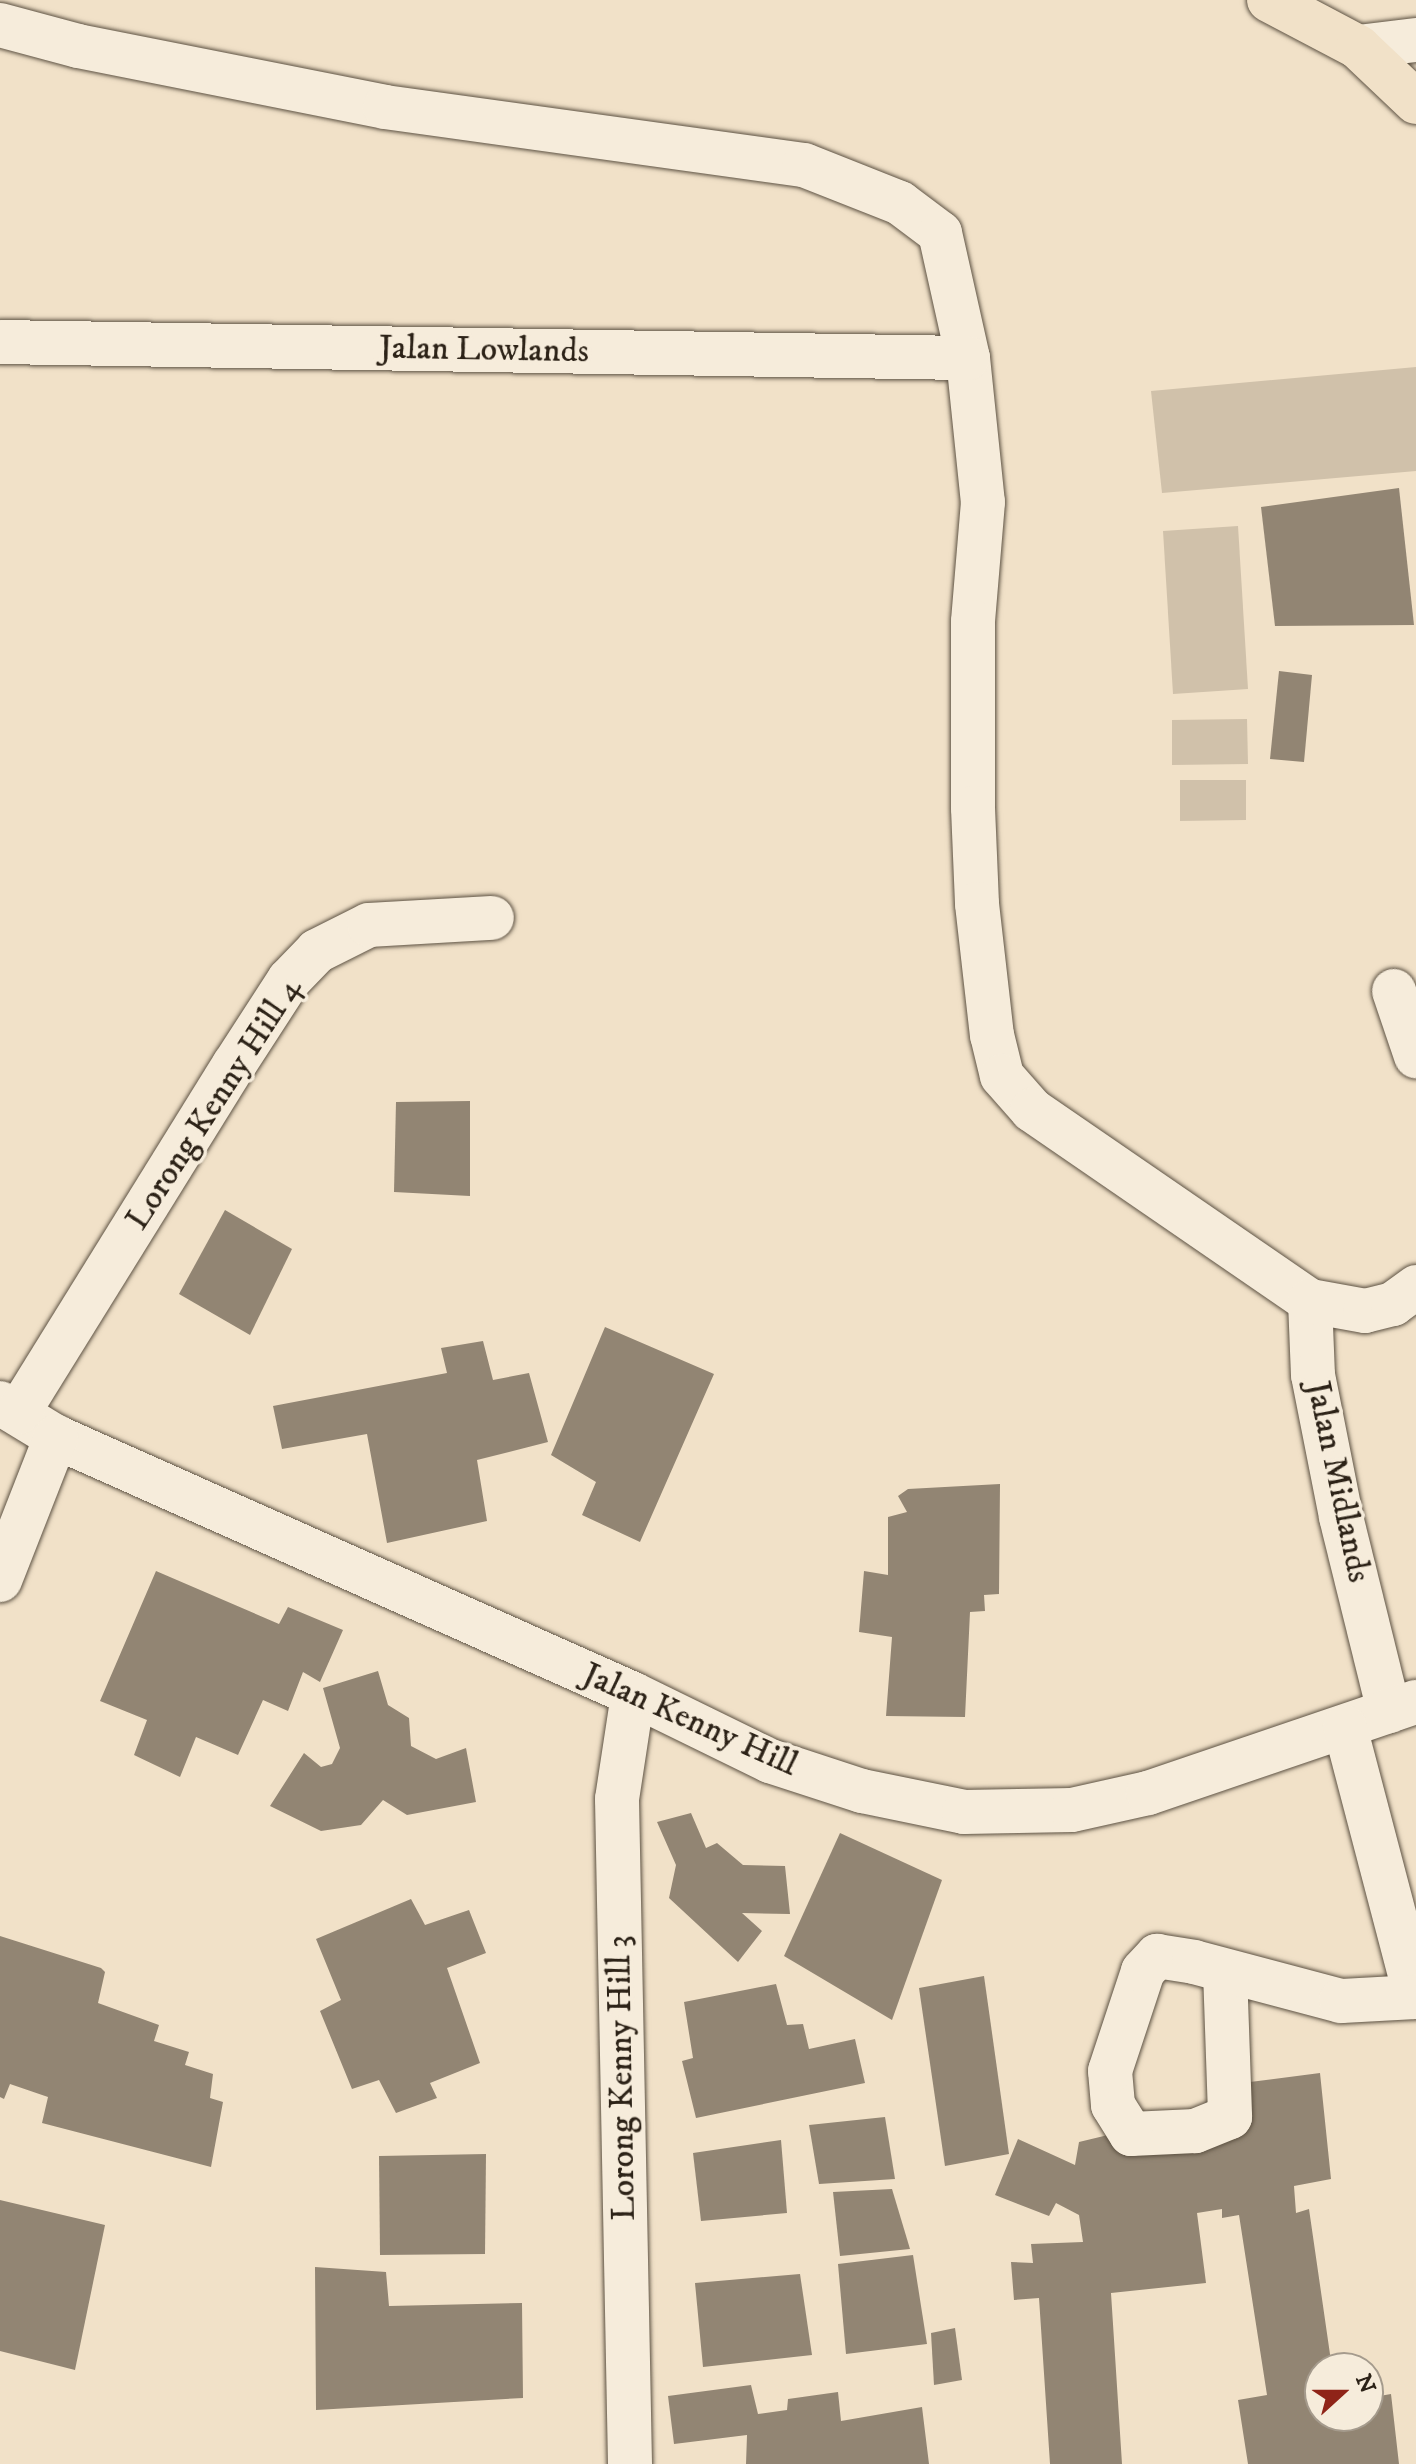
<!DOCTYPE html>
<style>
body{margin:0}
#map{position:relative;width:1416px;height:2464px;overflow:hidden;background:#f1e1c8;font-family:"IM FELL DW Pica",serif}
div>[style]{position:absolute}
.green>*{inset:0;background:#d0c1aa}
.building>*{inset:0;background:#928573}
.roads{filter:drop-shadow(0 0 2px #5d5243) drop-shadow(0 0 2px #5d5243)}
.minor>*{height:44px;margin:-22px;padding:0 22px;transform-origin:22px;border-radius:22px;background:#f6ecdb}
.major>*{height:44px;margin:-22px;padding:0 22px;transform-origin:22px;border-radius:22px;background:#f1e1c8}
span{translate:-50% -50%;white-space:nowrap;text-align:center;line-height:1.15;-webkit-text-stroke:7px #f6ecdb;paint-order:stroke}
.street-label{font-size:34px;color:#2c2217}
.north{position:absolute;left:1304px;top:2352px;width:80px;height:80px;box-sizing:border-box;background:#f6ecdb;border:2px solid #a59b8d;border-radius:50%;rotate:69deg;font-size:22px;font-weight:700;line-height:32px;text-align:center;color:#2c2217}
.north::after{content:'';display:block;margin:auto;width:28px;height:36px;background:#8f2418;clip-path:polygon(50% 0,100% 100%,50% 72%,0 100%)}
</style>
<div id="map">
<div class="green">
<i style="clip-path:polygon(1416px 367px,1416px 471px,1162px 493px,1151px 391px)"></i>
<i style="clip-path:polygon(1238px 526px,1248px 689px,1173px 694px,1163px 531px)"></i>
<i style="clip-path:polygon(1247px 719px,1248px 764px,1172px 765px,1172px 720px)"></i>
<i style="clip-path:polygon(1180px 780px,1246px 780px,1246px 820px,1180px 821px)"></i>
</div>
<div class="building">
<i style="clip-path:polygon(1399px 488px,1414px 625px,1275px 626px,1261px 507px)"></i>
<i style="clip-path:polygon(1279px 671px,1312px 675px,1304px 762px,1270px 759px)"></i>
<i style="clip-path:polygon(470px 1101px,470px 1196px,394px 1192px,396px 1102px)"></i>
<i style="clip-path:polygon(225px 1210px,292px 1249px,250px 1335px,179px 1294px)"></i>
<i style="clip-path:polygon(605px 1327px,714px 1374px,640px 1542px,582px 1515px,596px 1482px,551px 1455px)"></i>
<i style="clip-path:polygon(483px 1341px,493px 1380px,529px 1373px,548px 1442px,477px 1460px,487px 1521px,387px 1543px,367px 1434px,282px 1449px,273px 1406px,447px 1373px,441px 1348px)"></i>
<i style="clip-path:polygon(1000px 1484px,999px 1594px,984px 1595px,985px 1611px,970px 1612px,965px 1717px,886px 1716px,892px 1637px,859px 1632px,864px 1571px,888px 1575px,888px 1517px,907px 1512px,898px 1496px,908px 1489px)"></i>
<i style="clip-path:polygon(156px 1571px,279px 1624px,288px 1607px,343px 1630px,320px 1682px,303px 1672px,288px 1711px,263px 1700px,238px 1755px,196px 1737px,180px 1777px,134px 1755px,147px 1720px,100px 1701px)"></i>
<i style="clip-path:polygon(378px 1671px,388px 1705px,409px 1718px,411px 1746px,436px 1759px,466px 1748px,476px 1802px,407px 1815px,383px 1800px,361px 1825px,321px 1831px,270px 1806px,304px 1753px,321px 1767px,332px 1764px,340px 1748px,323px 1688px)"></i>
<i style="clip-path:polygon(691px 1813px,706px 1848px,717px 1843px,743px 1865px,785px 1866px,790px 1914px,742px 1913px,762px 1931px,738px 1962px,669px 1898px,676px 1865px,657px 1822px)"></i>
<i style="clip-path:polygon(840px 1833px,942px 1880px,892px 2020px,784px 1956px)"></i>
<i style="clip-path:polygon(411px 1899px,425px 1925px,469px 1910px,486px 1953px,447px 1968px,480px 2063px,430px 2083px,437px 2098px,396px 2113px,379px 2080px,352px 2089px,320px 2011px,341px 2000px,316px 1939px)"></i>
<i style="clip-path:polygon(0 1936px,101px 1968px,105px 1972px,98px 2003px,159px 2025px,154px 2041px,189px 2052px,185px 2065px,213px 2074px,210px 2098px,223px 2102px,211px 2167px,42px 2123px,48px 2097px,10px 2084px,4px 2099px,0 2097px)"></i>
<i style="clip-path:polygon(984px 1976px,1009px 2154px,945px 2166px,919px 1988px)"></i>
<i style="clip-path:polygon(776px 1984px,787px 2025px,803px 2024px,809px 2049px,855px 2039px,865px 2083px,696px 2118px,682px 2061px,693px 2058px,684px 2002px)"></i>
<i style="clip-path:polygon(1320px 2073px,1331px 2179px,1294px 2186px,1296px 2213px,1309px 2209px,1332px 2368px,1320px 2368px,1320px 2416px,1368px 2416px,1368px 2398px,1391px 2394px,1399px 2464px,1248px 2464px,1238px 2400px,1267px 2395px,1239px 2215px,1222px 2218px,1222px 2209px,1197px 2213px,1206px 2283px,1111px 2293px,1122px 2464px,1050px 2464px,1039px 2298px,1014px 2300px,1011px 2262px,1033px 2263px,1031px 2244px,1083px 2242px,1079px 2215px,1056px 2203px,1049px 2216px,995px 2195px,1018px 2139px,1075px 2165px,1079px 2142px,1108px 2135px,1112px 2145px,1189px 2132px,1242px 2083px)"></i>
<i style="clip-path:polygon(885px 2117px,895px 2179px,819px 2184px,809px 2125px)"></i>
<i style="clip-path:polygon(781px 2140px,787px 2213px,701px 2221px,693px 2153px)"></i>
<i style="clip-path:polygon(486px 2154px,485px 2254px,380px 2255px,379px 2156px)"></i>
<i style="clip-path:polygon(892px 2189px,910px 2249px,840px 2256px,833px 2192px)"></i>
<i style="clip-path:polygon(0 2200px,105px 2225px,75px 2370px,0 2351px)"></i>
<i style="clip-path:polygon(913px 2255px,927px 2344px,846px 2354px,838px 2264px)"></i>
<i style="clip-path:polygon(315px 2267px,386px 2272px,389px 2306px,522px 2303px,523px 2398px,316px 2410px)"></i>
<i style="clip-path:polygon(800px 2274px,812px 2355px,703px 2367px,695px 2283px)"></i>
<i style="clip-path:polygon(955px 2328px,962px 2380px,934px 2385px,931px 2333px)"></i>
<i style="clip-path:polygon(751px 2385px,758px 2414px,787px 2410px,788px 2399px,838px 2392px,841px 2421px,922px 2407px,929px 2464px,746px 2464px,747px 2435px,674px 2444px,668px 2396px)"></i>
</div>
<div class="roads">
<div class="minor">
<i style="left:0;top:25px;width:81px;rotate:15.1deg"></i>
<i style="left:78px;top:46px;width:313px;rotate:11.2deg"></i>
<i style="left:385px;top:107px;width:423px;rotate:7.9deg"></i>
<i style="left:804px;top:165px;width:103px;rotate:21.6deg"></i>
<i style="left:900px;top:203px;width:50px;rotate:36.9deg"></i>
<i style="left:940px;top:233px;width:128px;rotate:77.4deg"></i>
<i style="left:968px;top:358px;width:145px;rotate:84.1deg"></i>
<i style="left:983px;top:502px;width:120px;rotate:94.8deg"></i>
<i style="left:973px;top:622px;width:186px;rotate:90deg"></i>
<i style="left:973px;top:808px;width:96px;rotate:87.6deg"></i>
<i style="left:977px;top:904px;width:132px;rotate:83.5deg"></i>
<i style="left:992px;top:1035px;width:42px;rotate:76.3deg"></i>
<i style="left:1002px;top:1076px;width:45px;rotate:48.6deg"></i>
<i style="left:1032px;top:1110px;width:337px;rotate:34.5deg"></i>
<i style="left:1310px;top:1301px;width:74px;rotate:87.7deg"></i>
<i style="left:1313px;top:1375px;width:145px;rotate:78.8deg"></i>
<i style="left:1341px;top:1517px;width:200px;rotate:76.1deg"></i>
<i style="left:1358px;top:47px;width:58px;rotate:-6.9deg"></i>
<i style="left:0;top:342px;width:968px;rotate:0.95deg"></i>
<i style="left:1394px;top:991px;width:69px;rotate:71.3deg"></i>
<i style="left:1310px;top:1301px;width:56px;rotate:10.3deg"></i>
<i style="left:1365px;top:1311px;width:29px;rotate:-14deg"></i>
<i style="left:1393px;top:1304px;width:29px;rotate:-36deg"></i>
<i style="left:0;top:1403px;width:66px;rotate:31.3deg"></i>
<i style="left:56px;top:1437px;width:632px;rotate:24.01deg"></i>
<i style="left:633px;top:1694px;width:153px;rotate:26.1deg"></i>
<i style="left:770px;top:1761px;width:97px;rotate:18.1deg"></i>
<i style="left:862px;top:1791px;width:104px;rotate:11.6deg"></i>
<i style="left:964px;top:1812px;width:108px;rotate:-1.1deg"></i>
<i style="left:1072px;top:1810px;width:78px;rotate:-12.6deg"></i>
<i style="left:1148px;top:1793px;width:283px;rotate:-18.8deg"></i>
<i style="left:18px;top:1413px;width:410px;rotate:-58.2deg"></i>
<i style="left:234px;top:1065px;width:101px;rotate:-57.1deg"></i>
<i style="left:289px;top:980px;width:40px;rotate:-46deg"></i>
<i style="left:317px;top:951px;width:58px;rotate:-26.6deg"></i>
<i style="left:369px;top:925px;width:123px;rotate:-3.3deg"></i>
<i style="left:0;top:1580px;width:154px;rotate:-68.6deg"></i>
<i style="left:1345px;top:1727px;width:279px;rotate:75.3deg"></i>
<i style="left:1225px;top:1971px;width:146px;rotate:88deg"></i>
<i style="left:1230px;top:2117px;width:38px;rotate:158deg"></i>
<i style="left:1195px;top:2131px;width:64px;rotate:177.3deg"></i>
<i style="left:1131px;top:2134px;width:34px;rotate:-122deg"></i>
<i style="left:1113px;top:2105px;width:34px;rotate:-95deg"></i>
<i style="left:1110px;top:2071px;width:105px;rotate:-71.7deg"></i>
<i style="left:1143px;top:1971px;width:21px;rotate:-47deg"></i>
<i style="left:1157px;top:1956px;width:37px;rotate:9deg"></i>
<i style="left:1194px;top:1962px;width:152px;rotate:14.9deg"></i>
<i style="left:1341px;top:2001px;width:75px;rotate:-3.1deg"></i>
<i style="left:630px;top:2464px;width:665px;rotate:-91.12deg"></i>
<i style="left:617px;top:1799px;width:106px;rotate:-81.3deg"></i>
</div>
<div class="major">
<i style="left:1269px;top:0;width:101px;rotate:27.8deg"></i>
<i style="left:1358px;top:47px;width:80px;rotate:43.5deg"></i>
</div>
</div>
<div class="street-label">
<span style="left:484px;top:350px;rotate:1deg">Jalan Lowlands</span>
<span style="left:214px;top:1104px;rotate:-57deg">Lorong Kenny Hill 4</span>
<span style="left:1338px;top:1482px;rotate:78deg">Jalan Midlands</span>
<span style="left:690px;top:1720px;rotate:24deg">Jalan Kenny Hill</span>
<span style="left:622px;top:2078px;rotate:-91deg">Lorong Kenny Hill 3</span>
</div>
<div class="north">N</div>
</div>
